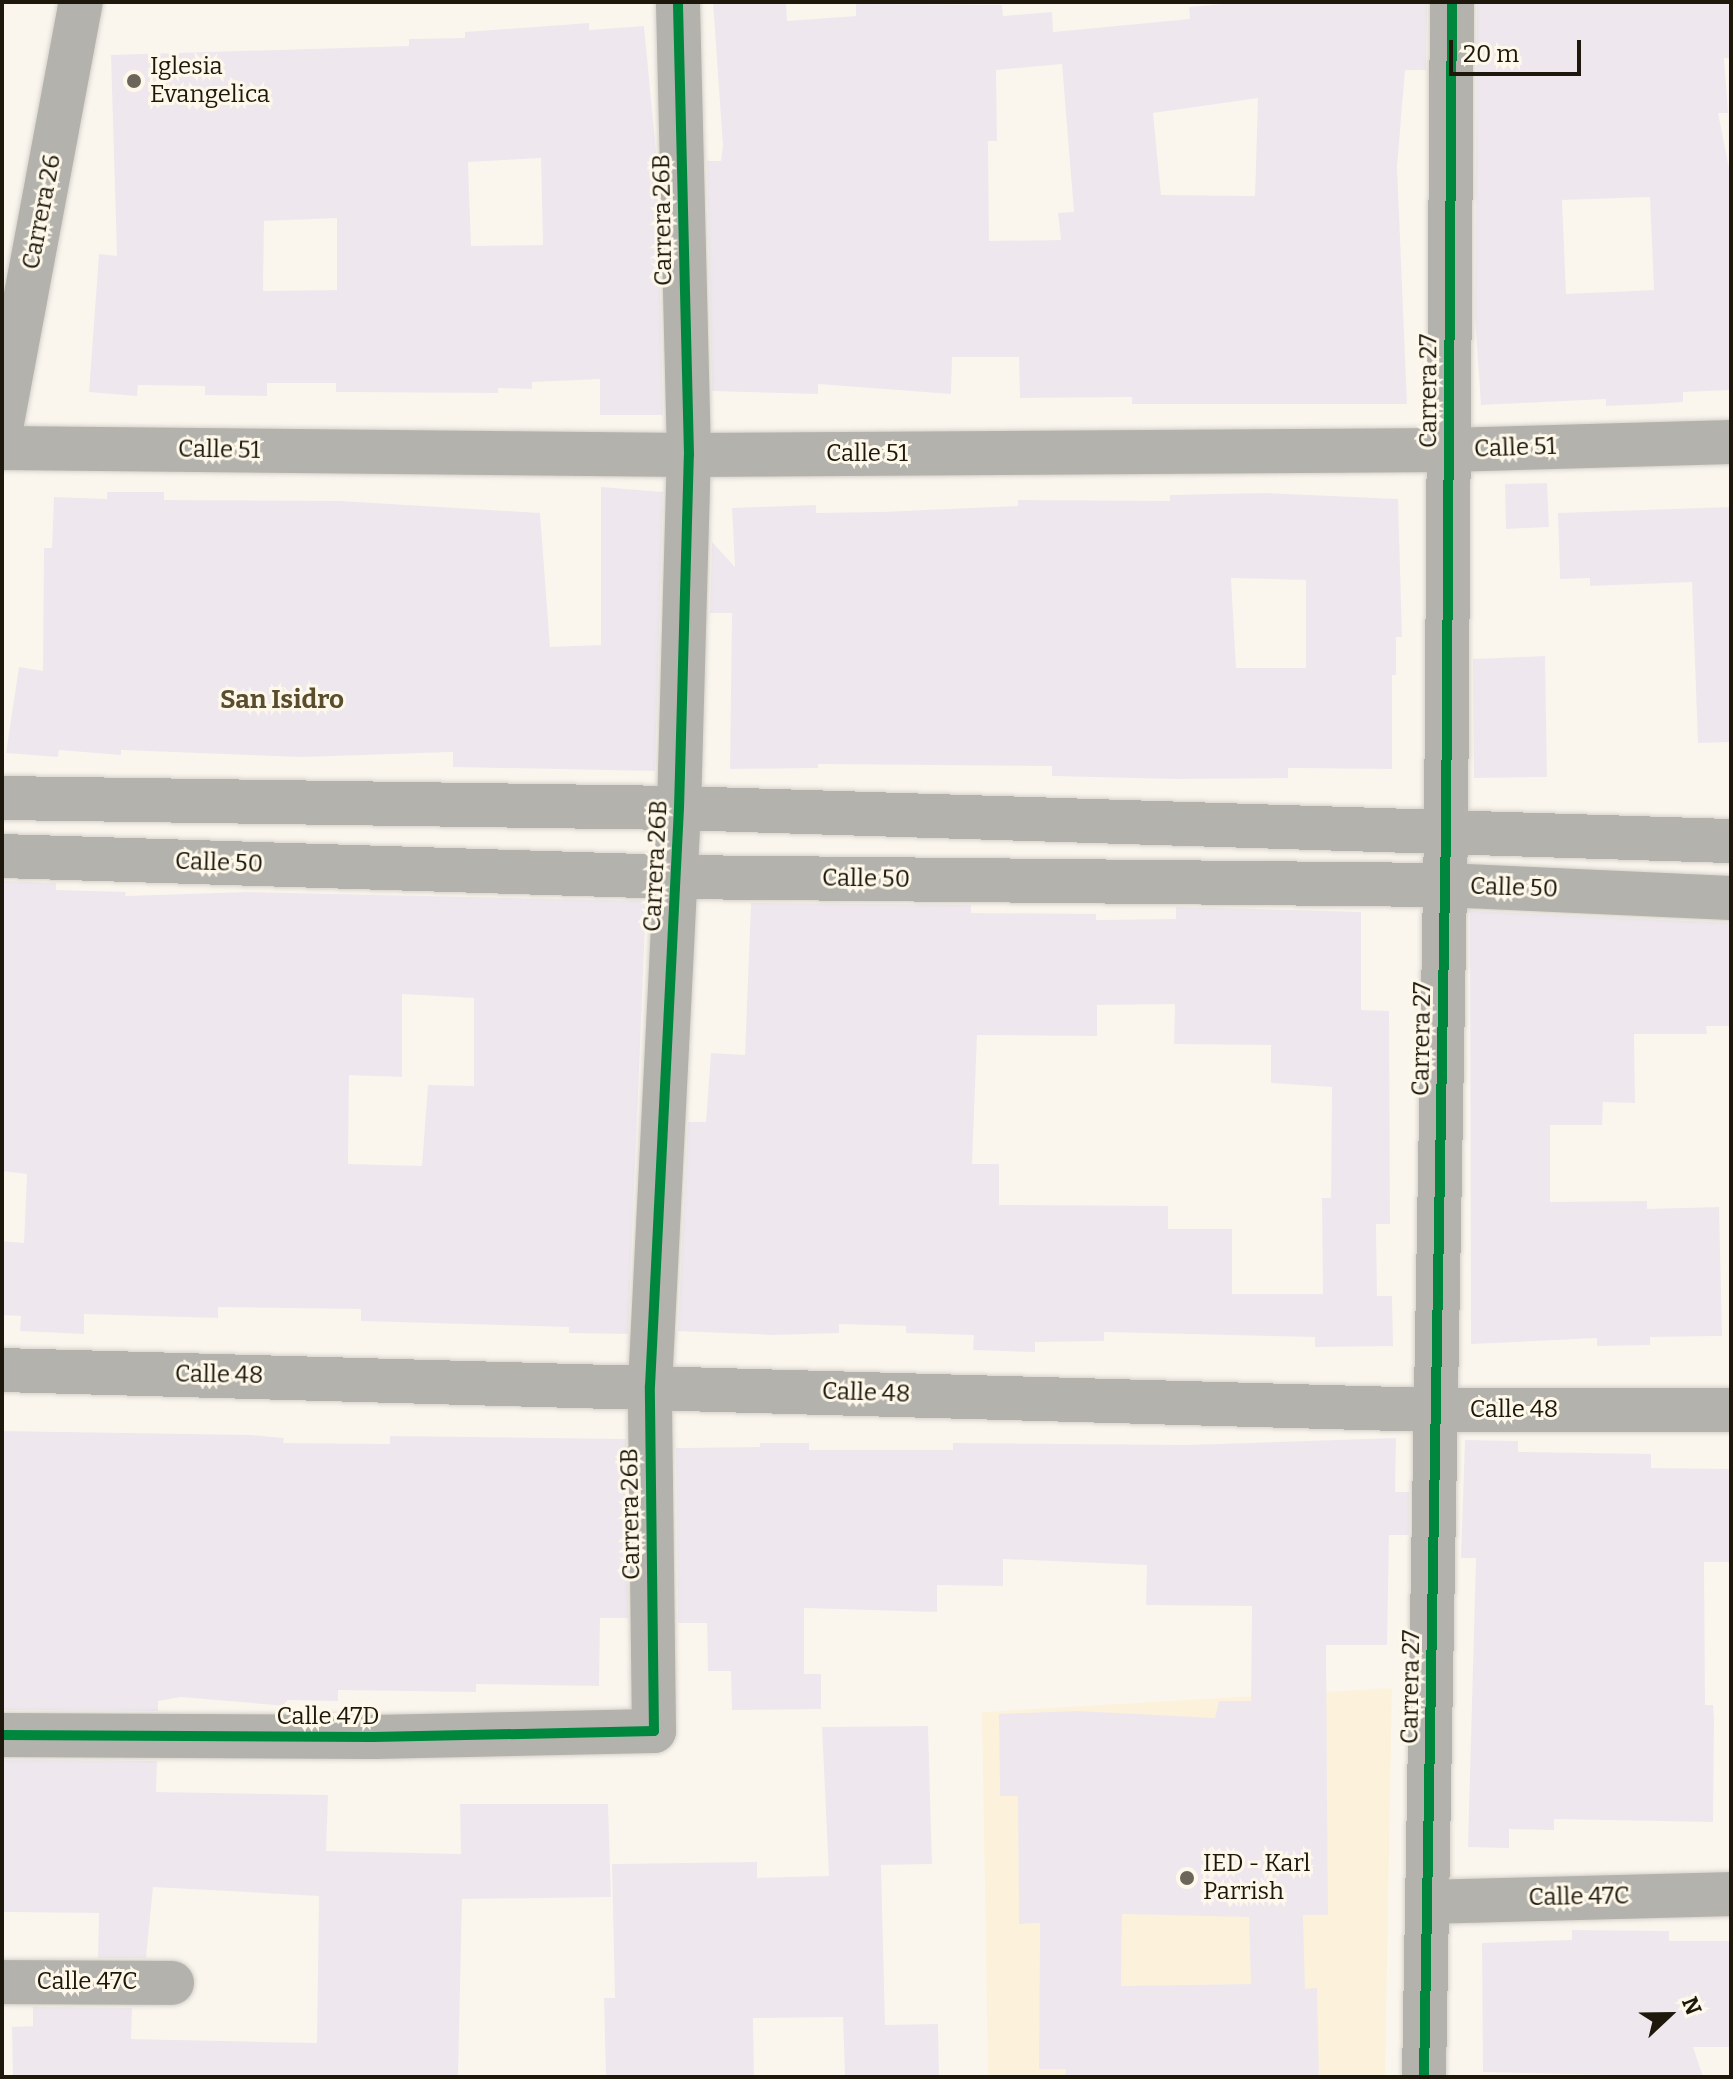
<!DOCTYPE html>
<style>
body{margin:0}
#map{position:relative;width:1733px;height:2079px;overflow:hidden;background:#faf6ee;font-family:Bitter,serif}
div>[style]{position:absolute}
.built>*{inset:0;background:#fcf2dc}
.building>*{inset:0;background:#eee8ee}
.roads{filter:drop-shadow(0 0 2px #d6d2cb) drop-shadow(0 0 2px #d6d2cb)}
.minor>*{height:44px;margin:-22px;padding:0 22px;transform-origin:22px;border-radius:22px;background:#b4b2ad}
.cycleway>*{height:10px;margin:-5px;padding:0 5px;transform-origin:5px;border-radius:5px;background:#00873e}
.dots>*{width:22px;height:22px;translate:-50% -50%;box-sizing:border-box;border:4px solid #fef8ea;border-radius:50%}
span{translate:-50% -50%;white-space:nowrap;text-align:center;line-height:1.15;-webkit-text-stroke:6px #fef8ea;paint-order:stroke}
.poi-label{font-size:24px;color:#1d180b}
.left{translate:0 -50%;text-align:left}
.street-label{font-size:24px;color:#1d180b}
.neighbourhood-label{font-size:26px;color:#5a4d2e;font-weight:700}
.frame{position:absolute;inset:0;border:4px solid #1d180b;pointer-events:none}
.north{position:absolute;left:1629px;top:1975px;width:80px;height:80px;-webkit-text-stroke:6px #fef8ea;paint-order:stroke;rotate:68deg;font-size:22px;font-weight:700;line-height:32px;text-align:center;color:#1d180b}
.north::after{content:'';display:block;margin:auto;width:28px;height:36px;background:#1d180b;clip-path:polygon(50% 0,100% 100%,50% 72%,0 100%)}
.scale{position:absolute;left:1449px;top:40px;width:132px;height:36px;box-sizing:border-box;border:4px solid #1d180b;border-top:0;padding-left:10px;font-size:24px;line-height:28px;white-space:nowrap;color:#1d180b;-webkit-text-stroke:6px #fef8ea;paint-order:stroke}
</style>
<div id="map">
<div class="built">
<i style="clip-path:polygon(1392px 1688px,1385px 2077px,988px 2077px,982px 1712px)"></i>
</div>
<div class="building">
<i style="clip-path:polygon(evenodd,713px 2px,786px 2px,787px 21px,856px 16px,856px 4px,1002px 5px,1003px 16px,1052px 12px,1053px 32px,1190px 19px,1189px 7px,1236px 3px,1427px 2px,1426px 70px,1405px 70px,1397px 167px,1407px 404px,1132px 404px,1132px 397px,1020px 398px,1019px 357px,952px 357px,951px 394px,818px 384px,818px 394px,712px 391px,707px 161px,721px 161px,723px 146px,713px 2px,1062px 64px,1074px 212px,1058px 213px,1061px 240px,989px 241px,988px 141px,997px 141px,996px 70px,1062px 64px,713px 2px,1258px 98px,1255px 196px,1161px 195px,1153px 113px,1258px 98px)"></i>
<i style="clip-path:polygon(evenodd,1477px 2px,1731px 2px,1729px 58px,1724px 58px,1728px 113px,1718px 113px,1731px 178px,1731px 390px,1683px 392px,1683px 402px,1652px 404px,1606px 406px,1606px 399px,1481px 405px,1475px 316px,1477px 2px,1650px 197px,1654px 290px,1566px 294px,1562px 200px,1650px 197px)"></i>
<i style="clip-path:polygon(evenodd,589px 23px,589px 30px,644px 26px,657px 162px,663px 415px,600px 415px,600px 379px,532px 382px,532px 389px,498px 388px,498px 393px,336px 392px,336px 383px,267px 383px,267px 396px,205px 395px,205px 386px,138px 385px,137px 396px,89px 392px,99px 254px,117px 256px,111px 55px,409px 46px,409px 39px,465px 38px,465px 32px,589px 23px,541px 158px,543px 245px,471px 246px,468px 162px,541px 158px,589px 23px,337px 218px,337px 290px,263px 291px,264px 221px,337px 218px)"></i>
<i style="clip-path:polygon(1547px 483px,1549px 527px,1506px 529px,1505px 484px)"></i>
<i style="clip-path:polygon(601px 487px,663px 492px,655px 771px,453px 767px,453px 752px,302px 757px,121px 750px,121px 755px,59px 750px,58px 757px,6px 753px,19px 667px,43px 671px,44px 548px,52px 548px,54px 497px,107px 499px,107px 492px,164px 492px,164px 500px,340px 501px,540px 513px,550px 647px,601px 645px)"></i>
<i style="clip-path:polygon(evenodd,1267px 493px,1398px 499px,1402px 637px,1396px 637px,1396px 675px,1392px 675px,1392px 769px,1288px 768px,1288px 778px,1177px 779px,1052px 776px,1052px 766px,818px 764px,818px 768px,730px 769px,732px 613px,710px 613px,712px 542px,735px 567px,732px 508px,816px 505px,816px 513px,881px 512px,1018px 506px,1018px 500px,1170px 501px,1170px 495px,1267px 493px,1231px 578px,1306px 580px,1306px 668px,1236px 668px,1231px 578px)"></i>
<i style="clip-path:polygon(1731px 507px,1731px 742px,1698px 743px,1692px 582px,1590px 586px,1590px 578px,1560px 579px,1558px 513px)"></i>
<i style="clip-path:polygon(1545px 656px,1547px 777px,1474px 778px,1473px 659px)"></i>
<i style="clip-path:polygon(evenodd,2px 881px,56px 883px,56px 890px,126px 892px,125px 896px,248px 892px,646px 901px,628px 1334px,569px 1333px,569px 1327px,361px 1321px,361px 1309px,218px 1307px,218px 1318px,84px 1314px,84px 1334px,20px 1331px,21px 1316px,2px 1315px,2px 1241px,24px 1243px,27px 1174px,2px 1171px,2px 881px,402px 994px,474px 998px,474px 1086px,428px 1085px,422px 1166px,348px 1164px,349px 1075px,402px 1077px,402px 994px)"></i>
<i style="clip-path:polygon(evenodd,751px 903px,971px 905px,971px 913px,1096px 914px,1096px 920px,1176px 919px,1176px 907px,1361px 912px,1361px 1010px,1389px 1011px,1390px 1224px,1376px 1224px,1377px 1296px,1392px 1296px,1393px 1346px,1315px 1347px,1315px 1337px,1104px 1332px,1104px 1341px,1035px 1342px,1035px 1352px,973px 1350px,974px 1335px,906px 1333px,906px 1326px,839px 1324px,839px 1333px,773px 1335px,678px 1331px,688px 1122px,706px 1122px,711px 1053px,745px 1055px,751px 903px,1175px 1004px,1174px 1044px,1271px 1045px,1271px 1083px,1332px 1087px,1331px 1198px,1322px 1198px,1323px 1294px,1232px 1294px,1232px 1229px,1168px 1229px,1168px 1206px,999px 1205px,999px 1164px,972px 1164px,977px 1035px,1097px 1036px,1097px 1005px,1175px 1004px)"></i>
<i style="clip-path:polygon(1470px 911px,1731px 923px,1731px 1026px,1706px 1026px,1707px 1034px,1634px 1034px,1635px 1103px,1603px 1102px,1602px 1125px,1550px 1125px,1550px 1202px,1647px 1201px,1647px 1209px,1719px 1207px,1722px 1336px,1650px 1337px,1650px 1345px,1597px 1346px,1597px 1338px,1471px 1344px)"></i>
<i style="clip-path:polygon(2px 1431px,251px 1435px,284px 1438px,283px 1443px,390px 1444px,390px 1436px,626px 1439px,628px 1618px,600px 1618px,599px 1686px,476px 1684px,476px 1692px,338px 1690px,338px 1701px,287px 1700px,287px 1706px,181px 1697px,158px 1701px,158px 1711px,2px 1710px)"></i>
<i style="clip-path:polygon(evenodd,1396px 1438px,1395px 1492px,1409px 1492px,1409px 1535px,1389px 1535px,1387px 1645px,1326px 1645px,1328px 1915px,1303px 1915px,1305px 1989px,1317px 1988px,1319px 2077px,1065px 2077px,1066px 2069px,1039px 2069px,1040px 1923px,1019px 1924px,1018px 1796px,1000px 1796px,999px 1714px,1078px 1711px,1215px 1718px,1219px 1701px,1251px 1701px,1252px 1606px,1146px 1605px,1147px 1565px,1003px 1559px,1003px 1586px,937px 1585px,937px 1612px,804px 1608px,804px 1674px,821px 1674px,821px 1709px,732px 1710px,731px 1671px,708px 1671px,707px 1623px,678px 1623px,676px 1448px,760px 1447px,760px 1443px,809px 1443px,809px 1450px,953px 1450px,953px 1443px,1186px 1445px,1396px 1438px,1122px 1914px,1249px 1917px,1251px 1984px,1121px 1986px,1122px 1914px)"></i>
<i style="clip-path:polygon(1465px 1440px,1518px 1441px,1518px 1452px,1651px 1454px,1651px 1468px,1731px 1469px,1731px 1562px,1704px 1562px,1705px 1705px,1713px 1705px,1714px 1719px,1713px 1822px,1554px 1819px,1554px 1830px,1509px 1829px,1509px 1848px,1468px 1847px,1476px 1558px,1461px 1558px)"></i>
<i style="clip-path:polygon(928px 1726px,932px 1864px,881px 1865px,885px 2025px,938px 2024px,939px 2077px,845px 2077px,843px 2017px,753px 2018px,754px 2077px,606px 2077px,604px 1998px,615px 1998px,612px 1864px,757px 1862px,757px 1878px,829px 1876px,822px 1727px)"></i>
<i style="clip-path:polygon(2px 1760px,157px 1761px,156px 1792px,328px 1795px,326px 1851px,461px 1854px,460px 1804px,608px 1804px,611px 1897px,462px 1899px,458px 2077px,13px 2077px,12px 2027px,33px 2026px,33px 2007px,132px 2008px,131px 2039px,317px 2043px,319px 1896px,153px 1887px,146px 1958px,98px 1958px,99px 1913px,2px 1912px)"></i>
<i style="clip-path:polygon(1572px 1930px,1669px 1931px,1669px 1941px,1730px 1941px,1731px 2047px,1693px 2047px,1703px 2077px,1483px 2072px,1482px 1943px,1572px 1940px)"></i>
</div>
<div class="roads">
<div class="minor">
<i style="left:2px;top:423px;width:428px;rotate:-79.4deg"></i>
<i style="left:2px;top:448px;width:687px;rotate:0.58deg"></i>
<i style="left:689px;top:455px;width:759px;rotate:-0.38deg"></i>
<i style="left:1448px;top:450px;width:283px;rotate:-1.6deg"></i>
<i style="left:2px;top:798px;width:677px;rotate:0.85deg"></i>
<i style="left:679px;top:808px;width:1053px;rotate:1.8deg"></i>
<i style="left:2px;top:856px;width:673px;rotate:1.79deg"></i>
<i style="left:675px;top:877px;width:769px;rotate:0.6deg"></i>
<i style="left:1444px;top:885px;width:287px;rotate:2.6deg"></i>
<i style="left:2px;top:1370px;width:1435px;rotate:1.6deg"></i>
<i style="left:1436px;top:1410px;width:295px"></i>
<i style="left:2px;top:1735px;width:371px;rotate:0.3deg"></i>
<i style="left:373px;top:1737px;width:281px;rotate:-1.2deg"></i>
<i style="left:654px;top:1731px;width:345px;rotate:-90.7deg"></i>
<i style="left:650px;top:1386px;width:579px;rotate:-87.13deg"></i>
<i style="left:679px;top:808px;width:353px;rotate:-88.4deg"></i>
<i style="left:689px;top:455px;width:453px;rotate:-91.4deg"></i>
<i style="left:1428px;top:1902px;width:303px;rotate:-1.5deg"></i>
<i style="left:2px;top:1982px;width:170px;rotate:0.3deg"></i>
<i style="left:1424px;top:2077px;width:1245px;rotate:-88.99deg"></i>
<i style="left:1446px;top:832px;width:830px;rotate:-89.59deg"></i>
</div>
</div>
<div class="cycleway">
<i style="left:2px;top:1735px;width:371px;rotate:0.3deg"></i>
<i style="left:373px;top:1737px;width:281px;rotate:-1.2deg"></i>
<i style="left:654px;top:1731px;width:345px;rotate:-90.7deg"></i>
<i style="left:650px;top:1386px;width:579px;rotate:-87.13deg"></i>
<i style="left:679px;top:808px;width:353px;rotate:-88.4deg"></i>
<i style="left:689px;top:455px;width:453px;rotate:-91.4deg"></i>
<i style="left:1424px;top:2077px;width:1245px;rotate:-88.99deg"></i>
<i style="left:1446px;top:832px;width:830px;rotate:-89.59deg"></i>
</div>
<div class="dots">
<i style="left:134px;top:81px;background:#6a665a"></i>
<i style="left:1187px;top:1878px;background:#6a665a"></i>
</div>
<div class="poi-label">
<span class="left" style="left:150px;top:81px">Iglesia<br>Evangelica</span>
<span class="left" style="left:1203px;top:1878px">IED - Karl<br>Parrish</span>
</div>
<div class="street-label">
<span style="left:42px;top:212px;rotate:-79deg">Carrera 26</span>
<span style="left:663px;top:220px;rotate:-91deg">Carrera 26B</span>
<span style="left:1429px;top:391px;rotate:-90deg">Carrera 27</span>
<span style="left:1515px;top:448px;rotate:-2deg">Calle 51</span>
<span style="left:219px;top:450px;rotate:1deg">Calle 51</span>
<span style="left:867px;top:454px">Calle 51</span>
<span style="left:219px;top:863px;rotate:2deg">Calle 50</span>
<span style="left:656px;top:866px;rotate:-87deg">Carrera 26B</span>
<span style="left:866px;top:879px;rotate:1deg">Calle 50</span>
<span style="left:1514px;top:888px;rotate:2deg">Calle 50</span>
<span style="left:1422px;top:1039px;rotate:-89deg">Carrera 27</span>
<span style="left:219px;top:1375px;rotate:1deg">Calle 48</span>
<span style="left:866px;top:1393px;rotate:2deg">Calle 48</span>
<span style="left:1514px;top:1410px">Calle 48</span>
<span style="left:631px;top:1514px;rotate:-91deg">Carrera 26B</span>
<span style="left:1411px;top:1687px;rotate:-89deg">Carrera 27</span>
<span style="left:328px;top:1717px">Calle 47D</span>
<span style="left:1579px;top:1897px;rotate:-1deg">Calle 47C</span>
<span style="left:87px;top:1982px">Calle 47C</span>
</div>
<div class="neighbourhood-label">
<span style="left:282px;top:700px">San Isidro</span>
</div>
<div class="frame"></div>
<div class="north">N</div>
<div class="scale">20 m</div>
</div>
